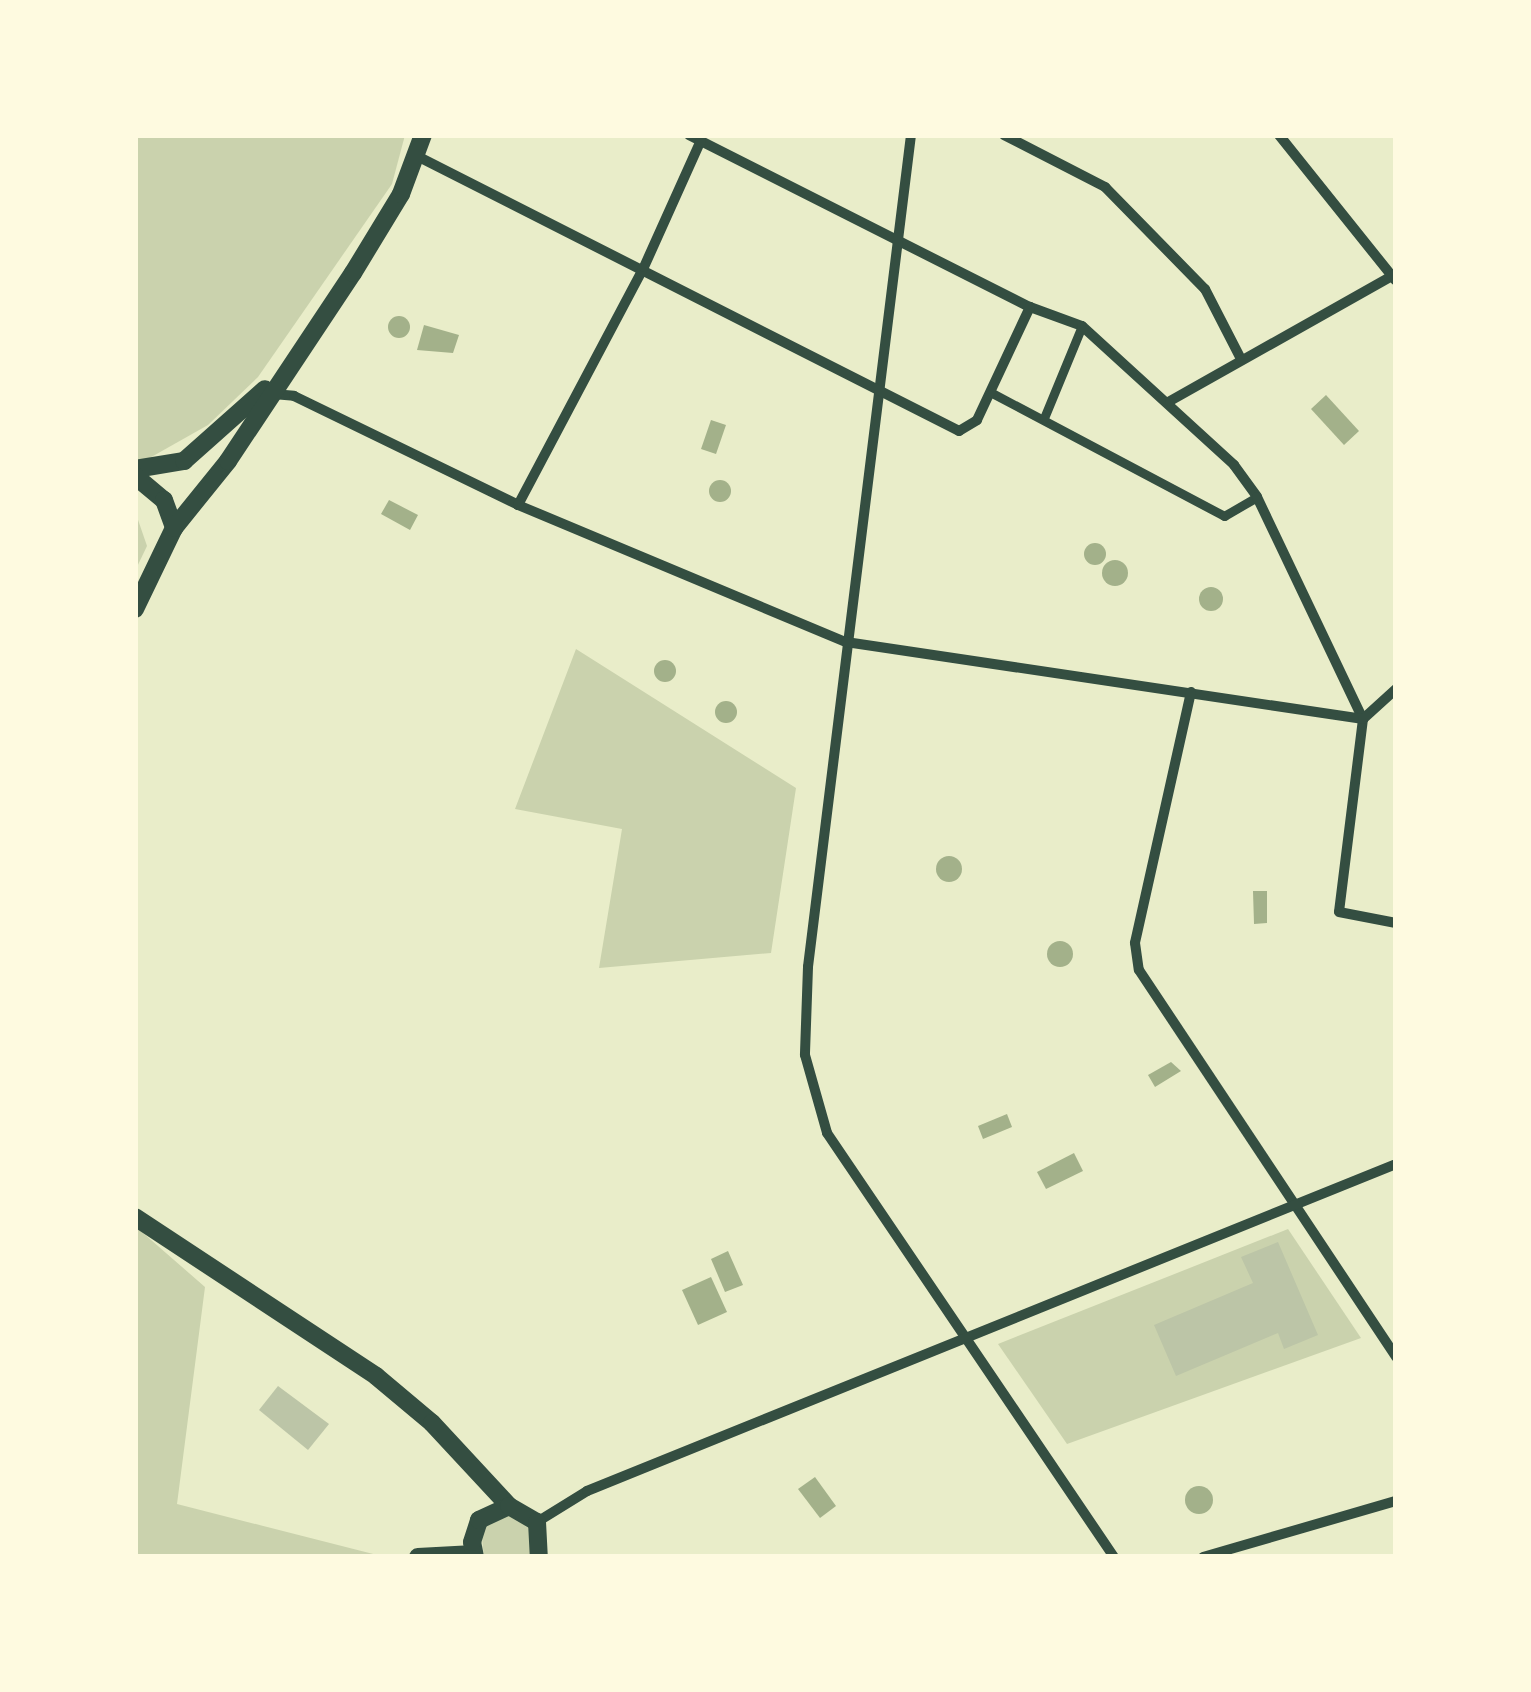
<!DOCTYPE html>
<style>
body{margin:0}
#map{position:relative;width:1531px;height:1692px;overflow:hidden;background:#e9edc9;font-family:"Asap Condensed",sans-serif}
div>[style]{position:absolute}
.green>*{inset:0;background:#cad2ad}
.water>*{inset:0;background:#a3b18a}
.round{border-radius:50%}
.building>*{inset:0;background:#bcc5a7}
.pedestrian>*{height:9px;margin:-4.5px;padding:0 4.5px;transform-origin:4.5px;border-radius:4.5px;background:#344e41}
.minor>*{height:10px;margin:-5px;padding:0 5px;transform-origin:5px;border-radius:5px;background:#344e41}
.secondary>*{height:18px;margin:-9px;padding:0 9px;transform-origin:9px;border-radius:9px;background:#344e41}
span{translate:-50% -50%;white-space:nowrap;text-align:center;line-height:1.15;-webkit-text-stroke:8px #fefae0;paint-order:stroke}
.frame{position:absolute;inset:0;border:138px solid #fefae0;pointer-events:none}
</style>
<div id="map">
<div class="green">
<i style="clip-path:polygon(135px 135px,405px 135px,392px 184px,258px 377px,208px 425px,146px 460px,135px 460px)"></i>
<i style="clip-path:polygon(135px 511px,147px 546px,135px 571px)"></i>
<i style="clip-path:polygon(576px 649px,796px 788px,771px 953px,599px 968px,622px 829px,515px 809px)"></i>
<i style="clip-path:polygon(135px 1226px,205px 1287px,177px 1504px,385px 1557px,135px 1557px)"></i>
<i style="clip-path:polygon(1288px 1229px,1361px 1338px,1067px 1444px,998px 1344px)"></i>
<i style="clip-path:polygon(504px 1512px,531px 1523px,531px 1557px,484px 1557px,481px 1530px)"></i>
</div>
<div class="water">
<i class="round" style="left:388px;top:316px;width:22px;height:22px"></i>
<i style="clip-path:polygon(424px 325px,459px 335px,453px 353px,417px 350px)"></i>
<i style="clip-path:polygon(1326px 395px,1359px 431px,1344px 445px,1311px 409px)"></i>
<i style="clip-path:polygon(711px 420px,726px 425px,716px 454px,701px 449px)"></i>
<i class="round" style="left:709px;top:480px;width:22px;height:22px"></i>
<i style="clip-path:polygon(389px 500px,418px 515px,410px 530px,381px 514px)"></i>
<i class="round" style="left:1084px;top:543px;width:22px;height:22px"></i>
<i class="round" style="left:1102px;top:560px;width:26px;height:26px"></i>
<i class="round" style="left:1199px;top:587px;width:24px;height:24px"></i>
<i class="round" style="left:654px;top:660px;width:22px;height:22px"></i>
<i class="round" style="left:715px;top:701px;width:22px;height:22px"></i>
<i class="round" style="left:936px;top:856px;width:26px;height:26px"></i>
<i style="clip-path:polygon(1253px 891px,1267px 891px,1267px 923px,1254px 924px)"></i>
<i class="round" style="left:1047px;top:941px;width:26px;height:26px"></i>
<i style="clip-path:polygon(1171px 1062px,1181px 1071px,1155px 1087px,1148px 1075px)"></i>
<i style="clip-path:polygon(1007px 1114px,1012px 1127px,983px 1139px,978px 1126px)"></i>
<i style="clip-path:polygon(1074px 1153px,1083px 1171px,1046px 1189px,1037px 1172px)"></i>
<i style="clip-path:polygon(728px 1251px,743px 1285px,725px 1292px,711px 1259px)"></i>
<i style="clip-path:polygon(711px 1277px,727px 1312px,698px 1325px,682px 1290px)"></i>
<i style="clip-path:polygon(815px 1477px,836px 1506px,820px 1518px,798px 1489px)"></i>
<i class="round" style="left:1185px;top:1486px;width:28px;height:28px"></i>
</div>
<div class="building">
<i style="clip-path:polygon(1278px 1242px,1318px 1335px,1284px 1349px,1278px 1333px,1176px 1376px,1154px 1325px,1253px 1283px,1241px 1257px)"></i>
<i style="clip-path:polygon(278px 1386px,329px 1424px,308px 1450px,259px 1410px)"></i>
</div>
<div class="pedestrian">
<i style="left:992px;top:393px;width:263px;rotate:27.9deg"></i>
<i style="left:1224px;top:516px;width:38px;rotate:-30deg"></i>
<i style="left:1044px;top:418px;width:100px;rotate:-67.6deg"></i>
</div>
<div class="minor">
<i style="left:689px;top:135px;width:382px;rotate:26.8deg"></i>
<i style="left:1030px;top:307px;width:55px;rotate:20.1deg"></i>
<i style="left:1082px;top:326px;width:206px;rotate:42.4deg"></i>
<i style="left:1234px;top:465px;width:39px;rotate:54deg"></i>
<i style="left:1257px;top:497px;width:246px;rotate:64.5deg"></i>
<i style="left:1363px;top:719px;width:194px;rotate:97.1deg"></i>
<i style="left:1339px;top:912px;width:58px;rotate:10.9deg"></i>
<i style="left:911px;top:135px;width:838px;rotate:97.06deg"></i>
<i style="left:808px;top:967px;width:88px;rotate:92deg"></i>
<i style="left:805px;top:1055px;width:81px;rotate:74.2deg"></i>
<i style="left:827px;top:1133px;width:512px;rotate:55.91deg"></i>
<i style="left:1004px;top:135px;width:114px;rotate:27.2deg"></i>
<i style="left:1105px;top:187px;width:143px;rotate:45.6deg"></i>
<i style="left:1205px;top:289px;width:79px;rotate:62.8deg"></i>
<i style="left:1279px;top:135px;width:186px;rotate:51.3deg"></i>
<i style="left:417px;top:156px;width:608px;rotate:26.9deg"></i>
<i style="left:959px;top:431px;width:21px;rotate:-31deg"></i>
<i style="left:977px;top:420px;width:125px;rotate:-64.9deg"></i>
<i style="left:273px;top:394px;width:21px;rotate:5deg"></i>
<i style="left:294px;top:396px;width:249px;rotate:25.9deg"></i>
<i style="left:518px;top:505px;width:355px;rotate:22.7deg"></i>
<i style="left:846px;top:642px;width:523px;rotate:8.47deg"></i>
<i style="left:1363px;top:719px;width:45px;rotate:-42.3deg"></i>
<i style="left:1170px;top:401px;width:255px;rotate:-29.4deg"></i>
<i style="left:518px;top:505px;width:269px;rotate:-62.1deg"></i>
<i style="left:644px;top:267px;width:139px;rotate:-65.8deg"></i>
<i style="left:1191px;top:692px;width:257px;rotate:102.6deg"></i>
<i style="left:1135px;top:943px;width:27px;rotate:82deg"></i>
<i style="left:1139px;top:970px;width:465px;rotate:56.4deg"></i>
<i style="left:537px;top:1522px;width:59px;rotate:-31.8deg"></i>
<i style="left:587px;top:1491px;width:873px;rotate:-22.01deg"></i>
<i style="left:1203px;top:1557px;width:201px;rotate:-16.2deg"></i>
</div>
<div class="secondary">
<i style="left:135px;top:469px;width:50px;rotate:-9.3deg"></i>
<i style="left:184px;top:461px;width:108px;rotate:-41.6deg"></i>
<i style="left:135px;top:476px;width:38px;rotate:40deg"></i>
<i style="left:164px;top:500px;width:30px;rotate:70deg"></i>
<i style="left:174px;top:528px;width:90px;rotate:115.7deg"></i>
<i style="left:174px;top:528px;width:86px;rotate:-51.1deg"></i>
<i style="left:228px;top:461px;width:226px;rotate:-56.4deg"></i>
<i style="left:353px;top:273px;width:92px;rotate:-58.7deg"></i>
<i style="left:401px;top:194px;width:63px;rotate:-69.6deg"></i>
<i style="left:135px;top:1217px;width:289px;rotate:33.4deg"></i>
<i style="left:376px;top:1376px;width:73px;rotate:40deg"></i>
<i style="left:432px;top:1423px;width:113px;rotate:47.1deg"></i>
<i style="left:418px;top:1557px;width:56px;rotate:-3.1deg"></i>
<i style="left:475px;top:1557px;width:15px;rotate:-101deg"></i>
<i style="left:472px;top:1542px;width:23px;rotate:-72deg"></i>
<i style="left:479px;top:1520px;width:33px;rotate:-25deg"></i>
<i style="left:509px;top:1506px;width:32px;rotate:30deg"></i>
<i style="left:537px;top:1522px;width:35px;rotate:87deg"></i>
</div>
<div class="frame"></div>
</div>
